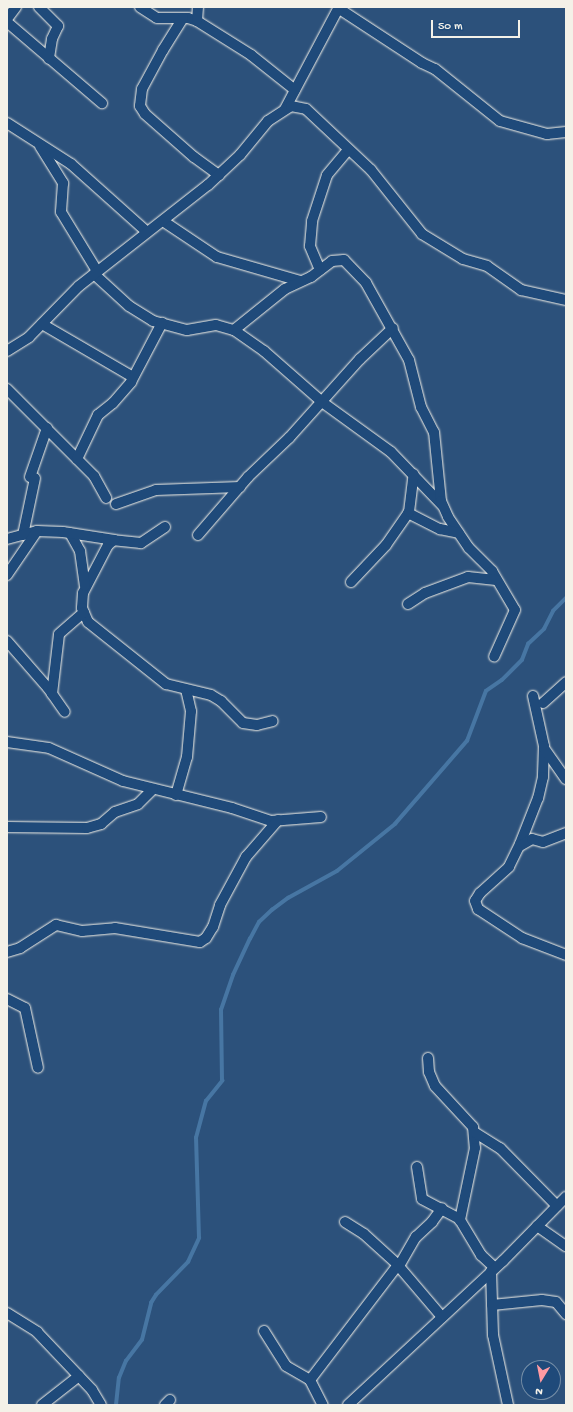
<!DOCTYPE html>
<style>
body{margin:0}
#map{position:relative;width:573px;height:1412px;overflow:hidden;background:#2c517b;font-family:"Gochi Hand",sans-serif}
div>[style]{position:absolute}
.stream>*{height:3.5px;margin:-1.75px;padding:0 1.75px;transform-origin:1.75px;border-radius:1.75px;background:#4776a3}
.roads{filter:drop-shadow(0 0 1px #f4f1e8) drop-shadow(0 0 1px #f4f1e8)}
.minor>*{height:10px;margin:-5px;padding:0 5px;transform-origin:5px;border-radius:5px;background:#1f4a7a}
span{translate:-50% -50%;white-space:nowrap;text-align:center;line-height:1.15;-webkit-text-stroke:3px #1f4a7a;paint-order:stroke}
.frame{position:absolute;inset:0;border:8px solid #f4f1e8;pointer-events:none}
.north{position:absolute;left:521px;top:1360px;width:40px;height:40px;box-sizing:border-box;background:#1f4a7a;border:1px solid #748da6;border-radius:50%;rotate:190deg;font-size:11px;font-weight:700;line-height:16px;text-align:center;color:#f4f1e8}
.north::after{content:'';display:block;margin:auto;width:14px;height:18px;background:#ff9aa2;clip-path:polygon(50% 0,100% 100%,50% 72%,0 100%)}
.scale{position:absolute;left:431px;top:20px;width:89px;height:18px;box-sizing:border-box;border:2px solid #f4f1e8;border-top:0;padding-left:5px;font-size:12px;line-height:14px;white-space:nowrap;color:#f4f1e8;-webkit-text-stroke:3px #1f4a7a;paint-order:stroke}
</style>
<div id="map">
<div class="stream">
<i style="left:116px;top:1405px;width:27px;rotate:-84deg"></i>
<i style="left:119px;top:1378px;width:18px;rotate:-68deg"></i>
<i style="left:126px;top:1361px;width:26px;rotate:-53deg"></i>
<i style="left:142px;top:1340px;width:38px;rotate:-76deg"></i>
<i style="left:151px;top:1303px;width:9px;rotate:-58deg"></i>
<i style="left:156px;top:1295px;width:46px;rotate:-45.9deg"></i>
<i style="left:188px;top:1262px;width:26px;rotate:-65deg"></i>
<i style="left:199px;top:1238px;width:100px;rotate:-91.7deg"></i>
<i style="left:196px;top:1138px;width:38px;rotate:-75deg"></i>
<i style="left:206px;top:1101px;width:26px;rotate:-51deg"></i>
<i style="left:222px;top:1081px;width:71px;rotate:-90.8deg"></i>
<i style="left:221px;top:1010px;width:37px;rotate:-71deg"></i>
<i style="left:233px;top:975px;width:40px;rotate:-65deg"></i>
<i style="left:250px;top:939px;width:19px;rotate:-62deg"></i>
<i style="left:259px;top:922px;width:18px;rotate:-43deg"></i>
<i style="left:272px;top:910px;width:20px;rotate:-37deg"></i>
<i style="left:288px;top:898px;width:56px;rotate:-28.9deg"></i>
<i style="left:337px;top:871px;width:75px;rotate:-39deg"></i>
<i style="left:395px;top:824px;width:110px;rotate:-49.1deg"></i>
<i style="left:467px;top:741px;width:53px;rotate:-69.2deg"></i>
<i style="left:486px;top:691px;width:19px;rotate:-35deg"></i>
<i style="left:502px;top:680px;width:28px;rotate:-45deg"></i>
<i style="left:522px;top:660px;width:17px;rotate:-69deg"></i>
<i style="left:528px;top:644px;width:22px;rotate:-43deg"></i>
<i style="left:544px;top:629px;width:20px;rotate:-63deg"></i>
<i style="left:553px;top:611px;width:18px;rotate:-45deg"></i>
</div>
<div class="roads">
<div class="minor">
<i style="left:39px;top:7px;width:27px;rotate:45deg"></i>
<i style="left:58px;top:26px;width:14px;rotate:115deg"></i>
<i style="left:52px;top:39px;width:20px;rotate:99deg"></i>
<i style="left:140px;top:7px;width:20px;rotate:33deg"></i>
<i style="left:157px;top:18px;width:31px"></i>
<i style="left:188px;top:18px;width:9px;rotate:18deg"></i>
<i style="left:197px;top:21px;width:64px;rotate:32.2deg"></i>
<i style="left:251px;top:55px;width:56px;rotate:38.5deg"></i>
<i style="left:338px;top:8px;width:100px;rotate:33.2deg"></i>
<i style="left:422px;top:63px;width:14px;rotate:25deg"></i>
<i style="left:435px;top:69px;width:83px;rotate:38.7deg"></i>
<i style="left:500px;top:121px;width:49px;rotate:15.5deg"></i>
<i style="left:547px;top:134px;width:19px;rotate:-6deg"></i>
<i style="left:183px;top:18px;width:38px;rotate:122deg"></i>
<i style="left:163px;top:50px;width:44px;rotate:118.3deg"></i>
<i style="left:142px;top:89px;width:17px;rotate:97deg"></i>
<i style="left:140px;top:106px;width:9px;rotate:58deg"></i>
<i style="left:145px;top:114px;width:65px;rotate:41.3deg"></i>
<i style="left:194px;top:157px;width:31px;rotate:36deg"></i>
<i style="left:7px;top:19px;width:15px;rotate:-53deg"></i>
<i style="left:197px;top:21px;width:14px;rotate:-86deg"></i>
<i style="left:7px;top:22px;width:125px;rotate:40.5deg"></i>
<i style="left:285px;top:109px;width:115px;rotate:-62.1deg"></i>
<i style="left:7px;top:123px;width:76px;rotate:32.6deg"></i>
<i style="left:71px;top:164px;width:102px;rotate:41.8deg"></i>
<i style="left:40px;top:146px;width:44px;rotate:58.1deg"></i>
<i style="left:63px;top:183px;width:29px;rotate:94deg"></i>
<i style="left:61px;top:212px;width:69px;rotate:58.6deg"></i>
<i style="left:163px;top:221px;width:65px;rotate:33.7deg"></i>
<i style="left:217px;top:257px;width:86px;rotate:16.1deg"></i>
<i style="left:320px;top:270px;width:26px;rotate:-113deg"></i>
<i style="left:310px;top:246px;width:25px;rotate:-85deg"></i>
<i style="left:312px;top:221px;width:48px;rotate:-71.9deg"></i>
<i style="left:327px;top:175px;width:33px;rotate:-50deg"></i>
<i style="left:94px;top:274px;width:47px;rotate:42.4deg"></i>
<i style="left:129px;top:306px;width:28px;rotate:32deg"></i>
<i style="left:153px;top:321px;width:35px;rotate:15deg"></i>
<i style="left:187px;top:330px;width:29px;rotate:-10deg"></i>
<i style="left:216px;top:325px;width:19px;rotate:16deg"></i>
<i style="left:234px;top:330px;width:37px;rotate:35deg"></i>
<i style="left:264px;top:351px;width:77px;rotate:41.3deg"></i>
<i style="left:322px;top:402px;width:85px;rotate:35.9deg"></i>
<i style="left:391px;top:452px;width:74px;rotate:46.1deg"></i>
<i style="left:42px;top:324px;width:105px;rotate:30.2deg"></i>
<i style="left:234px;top:330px;width:65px;rotate:-38.8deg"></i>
<i style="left:285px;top:289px;width:29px;rotate:-25deg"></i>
<i style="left:311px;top:277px;width:26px;rotate:-37deg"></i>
<i style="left:332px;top:261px;width:12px;rotate:-5deg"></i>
<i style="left:344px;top:260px;width:32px;rotate:46deg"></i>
<i style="left:366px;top:283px;width:88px;rotate:60.8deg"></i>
<i style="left:409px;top:360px;width:49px;rotate:75.7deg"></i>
<i style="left:421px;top:407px;width:28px;rotate:63deg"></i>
<i style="left:434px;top:432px;width:69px;rotate:84.2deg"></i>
<i style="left:441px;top:501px;width:17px;rotate:66deg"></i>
<i style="left:448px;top:517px;width:37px;rotate:56deg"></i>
<i style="left:469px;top:548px;width:33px;rotate:45deg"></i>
<i style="left:492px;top:571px;width:45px;rotate:59.5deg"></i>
<i style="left:515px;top:610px;width:51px;rotate:114.1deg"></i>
<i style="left:7px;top:351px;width:26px;rotate:-32deg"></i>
<i style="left:29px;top:337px;width:71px;rotate:-45.6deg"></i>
<i style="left:79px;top:286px;width:164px;rotate:-38.1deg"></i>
<i style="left:208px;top:185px;width:44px;rotate:-43.2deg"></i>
<i style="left:240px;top:155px;width:44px;rotate:-50.5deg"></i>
<i style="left:268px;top:121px;width:27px;rotate:-33deg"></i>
<i style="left:291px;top:106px;width:15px;rotate:11deg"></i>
<i style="left:306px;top:109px;width:89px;rotate:43.2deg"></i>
<i style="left:371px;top:170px;width:82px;rotate:51.4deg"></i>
<i style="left:422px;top:234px;width:48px;rotate:31.4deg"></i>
<i style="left:463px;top:259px;width:25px;rotate:16deg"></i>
<i style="left:487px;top:266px;width:42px;rotate:35.2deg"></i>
<i style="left:521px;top:290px;width:46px;rotate:12.5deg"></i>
<i style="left:7px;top:389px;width:123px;rotate:45deg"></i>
<i style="left:94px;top:476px;width:25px;rotate:61deg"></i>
<i style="left:77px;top:459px;width:49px;rotate:-64.5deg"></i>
<i style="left:98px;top:415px;width:19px;rotate:-39deg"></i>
<i style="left:113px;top:403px;width:28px;rotate:-49deg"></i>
<i style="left:131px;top:382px;width:67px;rotate:-62.3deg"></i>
<i style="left:30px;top:477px;width:52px;rotate:-70.9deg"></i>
<i style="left:116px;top:504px;width:42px;rotate:-19.3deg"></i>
<i style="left:156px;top:490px;width:84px;rotate:-2deg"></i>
<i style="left:408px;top:513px;width:36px;rotate:27deg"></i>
<i style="left:440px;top:529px;width:19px;rotate:12deg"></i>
<i style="left:165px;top:527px;width:29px;rotate:146deg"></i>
<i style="left:141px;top:543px;width:27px;rotate:-174deg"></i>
<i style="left:114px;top:540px;width:8px;rotate:140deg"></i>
<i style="left:108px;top:545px;width:54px;rotate:117.5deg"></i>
<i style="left:83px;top:593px;width:15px;rotate:94deg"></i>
<i style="left:82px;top:608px;width:15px;rotate:67deg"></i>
<i style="left:88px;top:622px;width:100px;rotate:38.5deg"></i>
<i style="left:166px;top:684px;width:46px;rotate:13.7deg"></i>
<i style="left:211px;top:695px;width:12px;rotate:31deg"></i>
<i style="left:221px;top:701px;width:31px;rotate:45deg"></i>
<i style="left:243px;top:723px;width:14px;rotate:8deg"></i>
<i style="left:257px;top:725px;width:16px;rotate:-14deg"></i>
<i style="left:70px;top:533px;width:21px;rotate:61deg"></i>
<i style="left:80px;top:551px;width:35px;rotate:82deg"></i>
<i style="left:23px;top:535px;width:58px;rotate:-78.1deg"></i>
<i style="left:198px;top:535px;width:77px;rotate:-49.2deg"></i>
<i style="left:248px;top:477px;width:57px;rotate:-43.6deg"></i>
<i style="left:289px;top:438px;width:106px;rotate:-48.1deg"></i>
<i style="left:360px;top:359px;width:45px;rotate:-43.2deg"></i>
<i style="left:7px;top:539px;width:31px;rotate:-15deg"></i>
<i style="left:37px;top:531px;width:26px;rotate:2deg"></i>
<i style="left:63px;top:532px;width:52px;rotate:8.9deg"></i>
<i style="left:7px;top:575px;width:53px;rotate:-55.7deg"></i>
<i style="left:351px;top:582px;width:51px;rotate:-46.6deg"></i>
<i style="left:386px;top:545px;width:40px;rotate:-55.1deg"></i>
<i style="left:409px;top:512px;width:38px;rotate:-83deg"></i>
<i style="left:408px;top:604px;width:20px;rotate:-33deg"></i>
<i style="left:425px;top:593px;width:46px;rotate:-20.4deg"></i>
<i style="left:468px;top:577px;width:28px;rotate:6deg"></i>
<i style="left:7px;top:641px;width:62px;rotate:48.9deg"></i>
<i style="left:48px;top:688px;width:29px;rotate:55deg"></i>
<i style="left:52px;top:694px;width:60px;rotate:-83.3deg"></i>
<i style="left:59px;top:634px;width:33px;rotate:-41deg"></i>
<i style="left:533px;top:696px;width:51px;rotate:77.6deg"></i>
<i style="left:544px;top:746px;width:31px;rotate:92deg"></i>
<i style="left:543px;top:777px;width:22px;rotate:103deg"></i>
<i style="left:538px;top:798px;width:49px;rotate:111.4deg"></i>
<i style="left:520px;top:844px;width:25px;rotate:116deg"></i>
<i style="left:509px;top:867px;width:39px;rotate:138deg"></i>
<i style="left:480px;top:893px;width:9px;rotate:122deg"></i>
<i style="left:475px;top:901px;width:9px;rotate:69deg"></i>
<i style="left:478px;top:909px;width:53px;rotate:33.4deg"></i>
<i style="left:522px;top:938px;width:47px;rotate:21.1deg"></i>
<i style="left:543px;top:703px;width:31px;rotate:-42deg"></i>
<i style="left:7px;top:742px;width:42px;rotate:8.1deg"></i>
<i style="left:49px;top:748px;width:81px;rotate:24deg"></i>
<i style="left:123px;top:781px;width:112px;rotate:13.9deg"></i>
<i style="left:232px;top:808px;width:41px;rotate:18.4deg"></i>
<i style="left:271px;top:821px;width:50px;rotate:-4.6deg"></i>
<i style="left:544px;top:748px;width:38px;rotate:55deg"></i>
<i style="left:176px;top:795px;width:40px;rotate:-74deg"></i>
<i style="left:187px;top:757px;width:46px;rotate:-85deg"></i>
<i style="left:191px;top:711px;width:22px;rotate:-103deg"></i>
<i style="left:7px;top:827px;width:80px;rotate:0.7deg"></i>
<i style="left:87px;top:828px;width:15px;rotate:-16deg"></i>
<i style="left:101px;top:824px;width:18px;rotate:-41deg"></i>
<i style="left:115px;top:812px;width:24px;rotate:-19deg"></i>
<i style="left:138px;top:804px;width:21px;rotate:-45deg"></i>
<i style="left:520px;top:846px;width:14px;rotate:-30deg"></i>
<i style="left:532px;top:839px;width:11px;rotate:15deg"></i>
<i style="left:543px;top:842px;width:25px;rotate:-21deg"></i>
<i style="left:7px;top:952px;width:14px;rotate:-17deg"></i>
<i style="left:20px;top:948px;width:43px;rotate:-32.6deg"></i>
<i style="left:56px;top:925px;width:27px;rotate:13deg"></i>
<i style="left:82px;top:931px;width:33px;rotate:-5deg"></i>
<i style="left:115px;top:928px;width:86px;rotate:9.4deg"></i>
<i style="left:200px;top:942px;width:7px;rotate:-34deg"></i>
<i style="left:206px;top:938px;width:13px;rotate:-58deg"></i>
<i style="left:213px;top:927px;width:23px;rotate:-72deg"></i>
<i style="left:220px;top:905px;width:55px;rotate:-61.6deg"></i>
<i style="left:246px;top:857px;width:49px;rotate:-49.1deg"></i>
<i style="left:7px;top:999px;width:20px;rotate:27deg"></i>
<i style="left:25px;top:1008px;width:61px;rotate:77.8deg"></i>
<i style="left:428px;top:1058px;width:14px;rotate:86deg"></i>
<i style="left:429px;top:1072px;width:15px;rotate:67deg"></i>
<i style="left:435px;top:1086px;width:56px;rotate:47.2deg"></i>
<i style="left:473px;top:1127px;width:21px;rotate:85deg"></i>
<i style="left:475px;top:1148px;width:74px;rotate:101.8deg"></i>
<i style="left:460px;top:1220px;width:41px;rotate:59deg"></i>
<i style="left:481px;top:1255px;width:19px;rotate:43deg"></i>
<i style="left:474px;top:1132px;width:31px;rotate:32deg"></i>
<i style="left:500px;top:1148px;width:81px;rotate:45.5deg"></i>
<i style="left:417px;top:1167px;width:32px;rotate:81deg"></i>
<i style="left:422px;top:1199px;width:43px;rotate:27.8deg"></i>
<i style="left:345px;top:1222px;width:22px;rotate:32deg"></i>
<i style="left:364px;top:1234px;width:43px;rotate:42.2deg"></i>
<i style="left:396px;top:1263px;width:71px;rotate:49.6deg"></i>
<i style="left:537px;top:1226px;width:35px;rotate:35deg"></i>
<i style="left:399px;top:1266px;width:34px;rotate:-60deg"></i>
<i style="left:416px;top:1237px;width:22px;rotate:-43deg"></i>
<i style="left:432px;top:1222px;width:17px;rotate:-54deg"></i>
<i style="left:491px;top:1271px;width:64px;rotate:88.2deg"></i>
<i style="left:493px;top:1335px;width:72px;rotate:77.9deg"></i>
<i style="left:492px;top:1305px;width:50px;rotate:-5.7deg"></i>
<i style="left:542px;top:1300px;width:14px;rotate:8deg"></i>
<i style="left:556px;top:1302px;width:16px;rotate:50deg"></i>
<i style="left:7px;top:1313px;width:36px;rotate:32deg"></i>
<i style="left:37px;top:1332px;width:80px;rotate:46.5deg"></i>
<i style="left:92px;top:1390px;width:17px;rotate:59deg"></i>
<i style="left:264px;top:1331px;width:41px;rotate:57.8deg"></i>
<i style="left:286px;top:1366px;width:28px;rotate:30deg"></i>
<i style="left:310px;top:1380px;width:28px;rotate:63deg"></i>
<i style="left:310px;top:1380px;width:145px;rotate:-52.6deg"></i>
<i style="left:42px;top:1405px;width:47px;rotate:-38.1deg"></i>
<i style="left:165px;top:1405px;width:7px;rotate:-45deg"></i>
<i style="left:348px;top:1405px;width:212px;rotate:-42.9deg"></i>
<i style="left:503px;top:1261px;width:90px;rotate:-45.5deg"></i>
</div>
</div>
<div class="frame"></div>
<div class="north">N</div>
<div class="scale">50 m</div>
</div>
